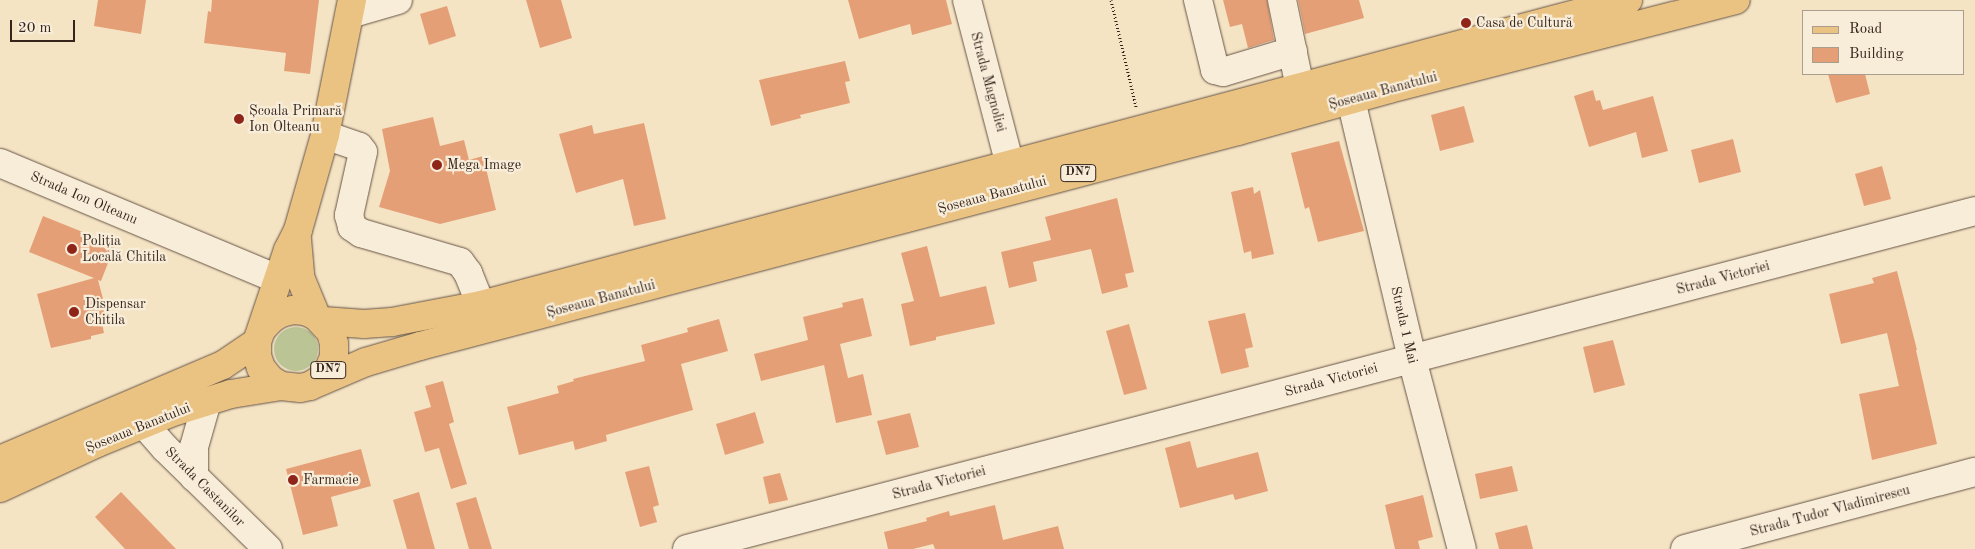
<!DOCTYPE html>
<meta charset="utf-8">
<style>
body{margin:0}
#map{position:relative;width:1975px;height:549px;overflow:hidden;background:#f5e4c4;font-family:"Old Standard TT",serif}
div>[style]{position:absolute}
.green>*{inset:0;background:#bbc495}
.round{border-radius:50%}
.building>*{inset:0;background:#e59f77}
.path>*{height:3px;margin-top:-1.5px;transform-origin:0;background:repeating-linear-gradient(90deg,#36241c 0 1px,transparent 0 3.5px)}
.roads{filter:drop-shadow(0 0 1px #665446) drop-shadow(0 0 1px #665446)}
.minor>*{height:28px;margin:-14px;padding:0 14px;transform-origin:14px;border-radius:14px;background:#f8edd9}
.major>*{height:28px;margin:-14px;padding:0 14px;transform-origin:14px;border-radius:14px;background:#eac282}
.dots>*{width:14px;height:14px;translate:-50% -50%;box-sizing:border-box;border:2px solid #f8edd9;border-radius:50%}
span{translate:-50% -50%;white-space:nowrap;text-align:center;line-height:1.15;-webkit-text-stroke:4.5px #f8edd9;paint-order:stroke}
.shield-label span{padding:1px 4px;background:#f8edd9;border:1px solid;border-radius:4px;-webkit-text-stroke-width:0}
.shield-label{font-size:12px;color:#36241c;font-weight:700}
.poi-label{font-size:14px;color:#36241c}
.left{translate:0 -50%;text-align:left}
.street-label{font-size:14px;color:#36241c}
.legend{position:absolute;left:1802px;top:10px;width:162px;height:65px;box-sizing:border-box;background:#f8edd9;border:1px solid #aa9d8d;margin:0;padding:6px 9px;list-style:none;font-size:15px;color:#36241c}
.legend li{display:flex;align-items:center;gap:10px;height:25px}
.legend b{width:25px;border:1px solid #aa9d8d}
.scale{position:absolute;left:10px;top:20px;width:65px;height:22px;box-sizing:border-box;border:2px solid #36241c;border-top:0;padding-left:6px;font-size:15px;line-height:18px;white-space:nowrap;color:#36241c;-webkit-text-stroke:4px #f8edd9;paint-order:stroke}
</style>
<div id="map">
<div class="green">
<i class="round" style="left:274px;top:327px;width:44px;height:44px"></i>
</div>
<div class="building">
<i style="clip-path:polygon(98px 0,146px 0,141px 34px,94px 26px)"></i>
<i style="clip-path:polygon(212px 0,319px 0,310px 74px,284px 71px,286px 53px,204px 43px,208px 11px,211px 12px)"></i>
<i style="clip-path:polygon(526px 0,561px 0,572px 38px,540px 48px)"></i>
<i style="clip-path:polygon(848px 0,946px 0,952px 24px,912px 35px,910px 24px,859px 39px)"></i>
<i style="clip-path:polygon(1223px 0,1267px 0,1274px 40px,1248px 48px,1242px 24px,1230px 27px)"></i>
<i style="clip-path:polygon(1298px 0,1359px 0,1364px 18px,1305px 34px)"></i>
<i style="clip-path:polygon(447px 6px,456px 36px,429px 45px,420px 14px)"></i>
<i style="clip-path:polygon(845px 61px,850px 81px,845px 82px,850px 103px,800px 115px,801px 118px,771px 126px,759px 80px)"></i>
<i style="clip-path:polygon(1828px 74px,1865px 74px,1870px 94px,1836px 103px)"></i>
<i style="clip-path:polygon(1593px 90px,1596px 101px,1600px 100px,1603px 110px,1653px 96px,1668px 151px,1642px 158px,1636px 132px,1589px 147px,1574px 96px)"></i>
<i style="clip-path:polygon(1464px 106px,1474px 142px,1440px 151px,1431px 115px)"></i>
<i style="clip-path:polygon(433px 117px,440px 146px,464px 140px,469px 160px,483px 156px,496px 210px,440px 224px,379px 207px,390px 171px,382px 129px)"></i>
<i style="clip-path:polygon(644px 123px,666px 219px,634px 226px,623px 179px,576px 193px,559px 134px,592px 125px,594px 134px)"></i>
<i style="clip-path:polygon(1733px 139px,1741px 172px,1699px 183px,1691px 150px)"></i>
<i style="clip-path:polygon(1339px 141px,1364px 231px,1318px 242px,1309px 207px,1305px 209px,1291px 153px)"></i>
<i style="clip-path:polygon(1882px 166px,1891px 199px,1864px 206px,1855px 174px)"></i>
<i style="clip-path:polygon(1253px 187px,1254px 194px,1260px 190px,1274px 254px,1252px 259px,1251px 251px,1244px 253px,1231px 192px)"></i>
<i style="clip-path:polygon(1117px 198px,1134px 272px,1125px 274px,1128px 287px,1102px 294px,1091px 249px,1033px 262px,1037px 281px,1009px 288px,1001px 252px,1051px 240px,1045px 217px)"></i>
<i style="clip-path:polygon(43px 216px,115px 245px,101px 281px,98px 280px,109px 321px,102px 323px,104px 333px,91px 336px,91px 339px,51px 348px,37px 294px,94px 278px,29px 252px)"></i>
<i style="clip-path:polygon(927px 246px,940px 297px,986px 286px,995px 324px,936px 337px,936px 340px,910px 346px,901px 304px,914px 301px,901px 253px)"></i>
<i style="clip-path:polygon(1897px 271px,1917px 350px,1916px 350px,1937px 444px,1872px 460px,1859px 394px,1899px 386px,1887px 333px,1841px 344px,1829px 294px,1874px 283px,1872px 278px)"></i>
<i style="clip-path:polygon(863px 298px,872px 336px,840px 344px,848px 378px,863px 374px,872px 415px,836px 423px,824px 365px,761px 381px,754px 354px,808px 340px,803px 317px,843px 307px,842px 303px)"></i>
<i style="clip-path:polygon(1245px 313px,1253px 347px,1245px 349px,1249px 367px,1221px 374px,1208px 321px)"></i>
<i style="clip-path:polygon(719px 319px,728px 351px,681px 364px,693px 410px,606px 435px,607px 441px,575px 450px,573px 441px,519px 455px,507px 407px,559px 393px,557px 386px,574px 381px,573px 379px,645px 361px,641px 345px,688px 332px,687px 328px)"></i>
<i style="clip-path:polygon(1129px 324px,1147px 389px,1124px 395px,1106px 331px)"></i>
<i style="clip-path:polygon(1613px 340px,1625px 385px,1594px 393px,1583px 347px)"></i>
<i style="clip-path:polygon(443px 381px,454px 422px,449px 424px,467px 484px,451px 489px,439px 448px,425px 452px,414px 412px,431px 407px,425px 386px)"></i>
<i style="clip-path:polygon(755px 412px,764px 443px,725px 455px,716px 424px)"></i>
<i style="clip-path:polygon(910px 413px,919px 447px,886px 455px,877px 421px)"></i>
<i style="clip-path:polygon(1190px 441px,1197px 468px,1258px 452px,1268px 491px,1235px 500px,1233px 494px,1180px 508px,1165px 448px)"></i>
<i style="clip-path:polygon(361px 449px,371px 486px,331px 497px,338px 526px,303px 535px,286px 469px)"></i>
<i style="clip-path:polygon(649px 466px,659px 505px,653px 507px,657px 522px,640px 527px,625px 472px)"></i>
<i style="clip-path:polygon(1512px 466px,1518px 491px,1480px 499px,1475px 474px)"></i>
<i style="clip-path:polygon(780px 473px,788px 500px,769px 504px,763px 477px)"></i>
<i style="clip-path:polygon(121px 492px,176px 549px,125px 549px,95px 517px)"></i>
<i style="clip-path:polygon(419px 492px,435px 549px,407px 549px,393px 500px)"></i>
<i style="clip-path:polygon(1423px 495px,1433px 537px,1418px 541px,1420px 549px,1395px 549px,1385px 505px)"></i>
<i style="clip-path:polygon(476px 497px,492px 549px,469px 549px,456px 503px)"></i>
<i style="clip-path:polygon(995px 505px,1003px 540px,1058px 526px,1064px 549px,935px 549px,933px 544px,913px 549px,888px 549px,884px 532px,927px 521px,926px 518px,949px 511px,950px 516px)"></i>
<i style="clip-path:polygon(1527px 525px,1533px 549px,1499px 549px,1495px 533px)"></i>
</div>
<div class="path">
<i style="left:1111px;top:0;width:110px;rotate:76.8deg"></i>
</div>
<div class="roads">
<div class="minor">
<i style="left:967px;top:0;width:171px;rotate:75.4deg"></i>
<i style="left:1198px;top:0;width:72px;rotate:76.3deg"></i>
<i style="left:1215px;top:70px;width:8px;rotate:14deg"></i>
<i style="left:1223px;top:72px;width:73px;rotate:-16.7deg"></i>
<i style="left:1282px;top:0;width:90px;rotate:78.4deg"></i>
<i style="left:350px;top:14px;width:50px;rotate:-16.3deg"></i>
<i style="left:1351px;top:100px;width:266px;rotate:76.7deg"></i>
<i style="left:1412px;top:359px;width:196px;rotate:75.3deg"></i>
<i style="left:325px;top:135px;width:36px;rotate:19deg"></i>
<i style="left:359px;top:147px;width:6px;rotate:51deg"></i>
<i style="left:363px;top:152px;width:65px;rotate:102.5deg"></i>
<i style="left:349px;top:215px;width:12px;rotate:76deg"></i>
<i style="left:352px;top:227px;width:11px;rotate:34deg"></i>
<i style="left:361px;top:233px;width:103px;rotate:16.3deg"></i>
<i style="left:460px;top:262px;width:14px;rotate:54deg"></i>
<i style="left:468px;top:273px;width:35px;rotate:68deg"></i>
<i style="left:0;top:163px;width:300px;rotate:22.7deg"></i>
<i style="left:144px;top:424px;width:32px;rotate:49deg"></i>
<i style="left:165px;top:448px;width:144px;rotate:44.4deg"></i>
<i style="left:194px;top:477px;width:30px;rotate:-90deg"></i>
<i style="left:194px;top:447px;width:48px;rotate:-74.2deg"></i>
<i style="left:687px;top:549px;width:1332px;rotate:-14.7deg"></i>
<i style="left:1685px;top:549px;width:300px;rotate:-14.9deg"></i>
</div>
<div class="major">
<i style="left:297px;top:239px;width:38px;rotate:85deg"></i>
<i style="left:300px;top:277px;width:42px;rotate:67.7deg"></i>
<i style="left:323px;top:321px;width:41px;rotate:4.2deg"></i>
<i style="left:364px;top:324px;width:28px;rotate:-4deg"></i>
<i style="left:392px;top:322px;width:91px;rotate:-10.8deg"></i>
<i style="left:481px;top:305px;width:1187px;rotate:-14.89deg"></i>
<i style="left:263px;top:328px;width:12px;rotate:-48deg"></i>
<i style="left:271px;top:319px;width:12px;rotate:-31deg"></i>
<i style="left:281px;top:313px;width:12px;rotate:-14deg"></i>
<i style="left:293px;top:310px;width:12px;rotate:5deg"></i>
<i style="left:305px;top:311px;width:12px;rotate:24deg"></i>
<i style="left:316px;top:316px;width:22px;rotate:47deg"></i>
<i style="left:331px;top:332px;width:12px;rotate:76deg"></i>
<i style="left:334px;top:344px;width:13px;rotate:90deg"></i>
<i style="left:334px;top:357px;width:13px;rotate:113deg"></i>
<i style="left:329px;top:369px;width:13px;rotate:129deg"></i>
<i style="left:321px;top:379px;width:13px;rotate:148deg"></i>
<i style="left:310px;top:386px;width:10px;rotate:169deg"></i>
<i style="left:300px;top:388px;width:19px;rotate:-174deg"></i>
<i style="left:281px;top:386px;width:13px;rotate:-148deg"></i>
<i style="left:270px;top:379px;width:14px;rotate:-129deg"></i>
<i style="left:261px;top:368px;width:13px;rotate:-108deg"></i>
<i style="left:257px;top:356px;width:14px;rotate:-90deg"></i>
<i style="left:257px;top:342px;width:97px;rotate:-71.4deg"></i>
<i style="left:288px;top:250px;width:22px;rotate:-63deg"></i>
<i style="left:298px;top:230px;width:99px;rotate:-74.1deg"></i>
<i style="left:325px;top:135px;width:138px;rotate:-78.7deg"></i>
<i style="left:310px;top:386px;width:61px;rotate:-23.2deg"></i>
<i style="left:366px;top:362px;width:56px;rotate:-16.5deg"></i>
<i style="left:420px;top:346px;width:846px;rotate:-14.73deg"></i>
<i style="left:1238px;top:131px;width:157px;rotate:-15.5deg"></i>
<i style="left:1389px;top:89px;width:358px;rotate:-14.4deg"></i>
<i style="left:0;top:460px;width:242px;rotate:-23.1deg"></i>
<i style="left:223px;top:365px;width:41px;rotate:-34.1deg"></i>
<i style="left:0;top:488px;width:107px;rotate:-24.9deg"></i>
<i style="left:97px;top:443px;width:79px;rotate:-22.3deg"></i>
<i style="left:170px;top:413px;width:64px;rotate:-17.3deg"></i>
<i style="left:231px;top:394px;width:51px;rotate:-9.1deg"></i>
</div>
</div>
<div class="dots">
<i style="left:1466px;top:23px;background:#8f2418"></i>
<i style="left:239px;top:119px;background:#8f2418"></i>
<i style="left:437px;top:165px;background:#8f2418"></i>
<i style="left:72px;top:249px;background:#8f2418"></i>
<i style="left:74px;top:312px;background:#8f2418"></i>
<i style="left:293px;top:480px;background:#8f2418"></i>
</div>
<div class="shield-label">
<span style="left:1078px;top:173px">DN7</span>
<span style="left:328px;top:370px">DN7</span>
</div>
<div class="poi-label">
<span class="left" style="left:1476px;top:23px">Casa de Cultură</span>
<span class="left" style="left:249px;top:119px">Școala Primară<br>Ion Olteanu</span>
<span class="left" style="left:447px;top:165px">Mega Image</span>
<span class="left" style="left:82px;top:249px">Poliția<br>Locală Chitila</span>
<span class="left" style="left:85px;top:312px">Dispensar<br>Chitila</span>
<span class="left" style="left:303px;top:480px">Farmacie</span>
</div>
<div class="street-label">
<span style="left:988px;top:82px;rotate:75deg">Strada Magnoliei</span>
<span style="left:1383px;top:91px;rotate:-15deg">Șoseaua Banatului</span>
<span style="left:992px;top:195px;rotate:-15deg">Șoseaua Banatului</span>
<span style="left:84px;top:198px;rotate:23deg">Strada Ion Olteanu</span>
<span style="left:1723px;top:278px;rotate:-15deg">Strada Victoriei</span>
<span style="left:601px;top:299px;rotate:-15deg">Șoseaua Banatului</span>
<span style="left:1404px;top:325px;rotate:77deg">Strada 1 Mai</span>
<span style="left:1331px;top:380px;rotate:-15deg">Strada Victoriei</span>
<span style="left:138px;top:428px;rotate:-22deg">Șoseaua Banatului</span>
<span style="left:939px;top:483px;rotate:-15deg">Strada Victoriei</span>
<span style="left:205px;top:487px;rotate:45deg">Strada Castanilor</span>
<span style="left:1830px;top:511px;rotate:-15deg">Strada Tudor Vladimirescu</span>
</div>
<ul class="legend">
<li><b style="height:6px;background:#eac282"></b>Road</li>
<li><b style="height:14px;background:#e59f77"></b>Building</li>
</ul>
<div class="scale">20 m</div>
</div>
